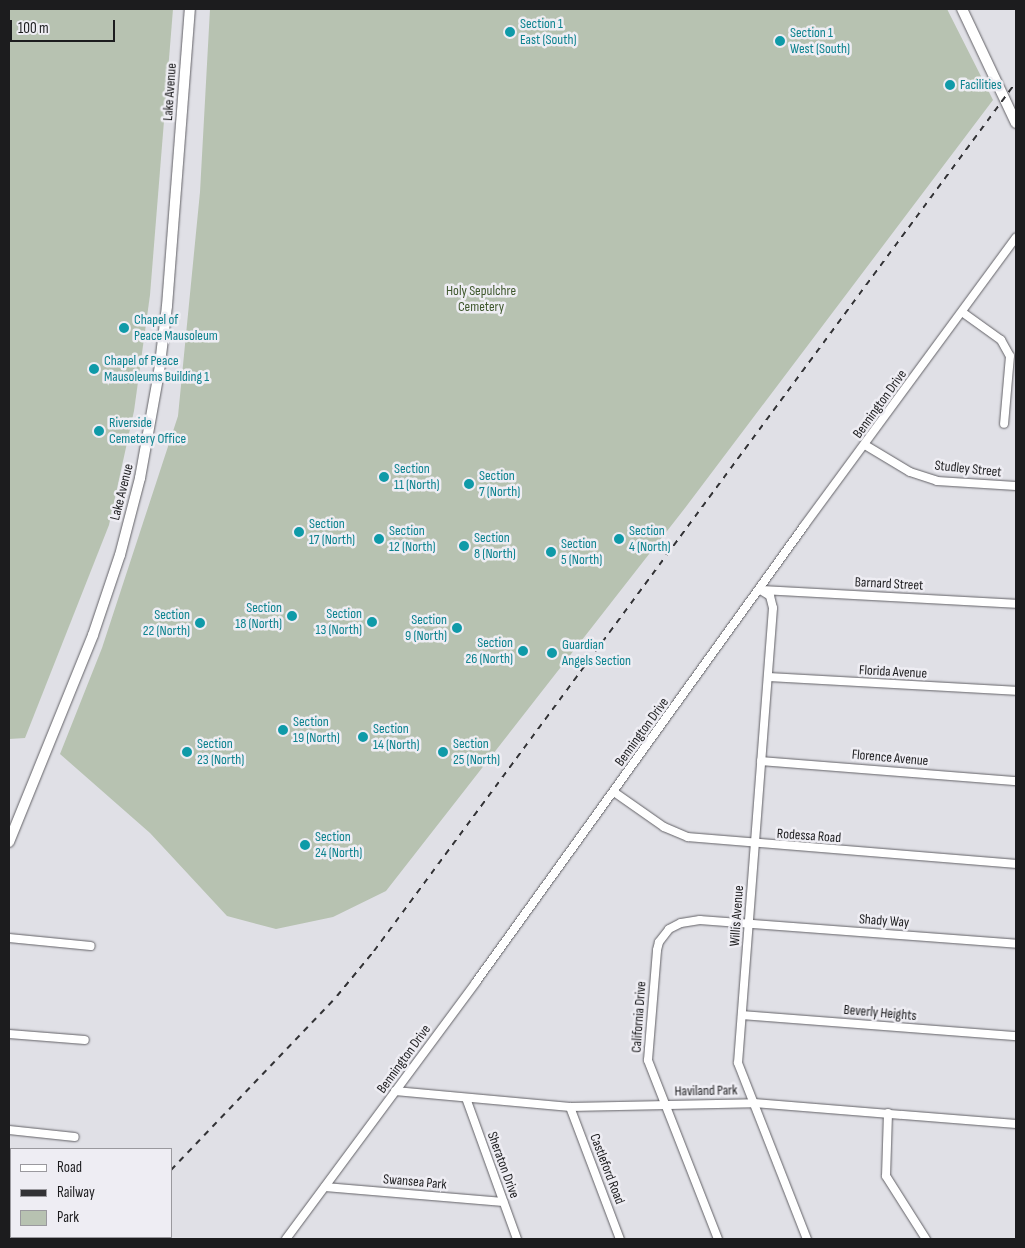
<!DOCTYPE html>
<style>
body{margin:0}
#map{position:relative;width:1025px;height:1248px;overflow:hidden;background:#e0e0e6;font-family:"Sofia Sans Condensed",sans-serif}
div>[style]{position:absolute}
.green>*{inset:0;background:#b7c2b1}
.roads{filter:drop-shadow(0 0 1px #626166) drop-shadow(0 0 1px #626166)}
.minor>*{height:8px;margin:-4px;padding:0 4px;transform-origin:4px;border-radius:4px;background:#fff}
.major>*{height:10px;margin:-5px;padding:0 5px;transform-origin:5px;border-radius:5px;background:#fff}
.rail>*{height:2px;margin-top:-1px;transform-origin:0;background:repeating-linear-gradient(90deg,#323235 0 6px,transparent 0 12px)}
.dots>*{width:14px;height:14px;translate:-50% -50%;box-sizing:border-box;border:2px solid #eeedf3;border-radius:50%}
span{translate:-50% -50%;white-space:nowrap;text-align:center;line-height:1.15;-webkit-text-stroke:5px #eeedf3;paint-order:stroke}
.culture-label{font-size:14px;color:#0d838f}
.left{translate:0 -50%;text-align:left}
.right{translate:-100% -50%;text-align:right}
.street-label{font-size:14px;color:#1c1c1e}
.park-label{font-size:14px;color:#3f582d}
.frame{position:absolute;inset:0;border:10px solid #1c1c1e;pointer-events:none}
.legend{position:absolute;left:10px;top:1148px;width:162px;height:90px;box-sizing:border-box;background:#eeedf3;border:1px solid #9a999e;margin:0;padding:6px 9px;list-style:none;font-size:15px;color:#1c1c1e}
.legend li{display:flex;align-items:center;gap:10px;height:25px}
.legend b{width:25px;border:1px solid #9a999e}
.scale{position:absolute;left:10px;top:20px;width:105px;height:22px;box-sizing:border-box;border:2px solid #1c1c1e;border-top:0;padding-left:6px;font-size:15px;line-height:18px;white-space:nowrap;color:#1c1c1e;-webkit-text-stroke:4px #eeedf3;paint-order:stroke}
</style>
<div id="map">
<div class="green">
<i style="clip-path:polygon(9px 9px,173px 9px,150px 295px,134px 411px,109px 525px,25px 738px,9px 739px)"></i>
<i style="clip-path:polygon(210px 9px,947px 9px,993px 100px,685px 508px,386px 891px,333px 917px,276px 929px,227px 916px,150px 833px,60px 754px,102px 648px,178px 416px,200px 192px)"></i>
</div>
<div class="roads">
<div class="minor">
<i style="left:962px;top:312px;width:48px;rotate:35.7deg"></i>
<i style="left:1001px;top:340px;width:18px;rotate:61deg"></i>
<i style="left:1010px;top:356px;width:68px;rotate:95deg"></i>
<i style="left:865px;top:445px;width:52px;rotate:31deg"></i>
<i style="left:910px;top:472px;width:28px;rotate:18deg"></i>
<i style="left:937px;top:481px;width:79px;rotate:3.6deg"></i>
<i style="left:759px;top:589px;width:13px;rotate:32deg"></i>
<i style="left:770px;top:596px;width:12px;rotate:76deg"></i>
<i style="left:773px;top:608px;width:456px;rotate:94.4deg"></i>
<i style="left:738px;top:1063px;width:189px;rotate:68.6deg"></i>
<i style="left:761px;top:590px;width:255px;rotate:3.1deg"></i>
<i style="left:768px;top:677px;width:248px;rotate:3.2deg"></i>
<i style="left:761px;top:761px;width:256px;rotate:4.5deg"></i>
<i style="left:614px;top:792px;width:61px;rotate:35deg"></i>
<i style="left:664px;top:827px;width:26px;rotate:23deg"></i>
<i style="left:688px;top:837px;width:329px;rotate:4.7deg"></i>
<i style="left:9px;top:938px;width:82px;rotate:5.6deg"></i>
<i style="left:742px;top:1015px;width:275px;rotate:4.4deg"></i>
<i style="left:9px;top:1034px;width:76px;rotate:4.5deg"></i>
<i style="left:395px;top:1091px;width:176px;rotate:5.2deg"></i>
<i style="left:570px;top:1107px;width:184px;rotate:-1.2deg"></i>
<i style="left:754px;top:1103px;width:263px;rotate:4.6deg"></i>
<i style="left:466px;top:1098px;width:150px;rotate:70.1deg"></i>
<i style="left:570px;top:1107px;width:141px;rotate:69.3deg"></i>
<i style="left:888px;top:1113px;width:63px;rotate:91.8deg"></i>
<i style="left:886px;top:1176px;width:75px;rotate:57.6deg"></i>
<i style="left:9px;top:1130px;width:66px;rotate:6.1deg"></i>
<i style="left:325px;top:1187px;width:179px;rotate:4.8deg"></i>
<i style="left:9px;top:1226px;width:2px"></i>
<i style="left:286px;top:1239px;width:320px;rotate:-53.5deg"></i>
<i style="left:476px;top:982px;width:562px;rotate:-54.27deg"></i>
<i style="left:804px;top:526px;width:358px;rotate:-53.7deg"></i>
<i style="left:718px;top:1239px;width:192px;rotate:-111.4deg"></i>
<i style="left:648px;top:1060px;width:110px;rotate:-85.3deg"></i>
<i style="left:657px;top:950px;width:8px;rotate:-76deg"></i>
<i style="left:659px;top:942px;width:16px;rotate:-52deg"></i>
<i style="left:669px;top:929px;width:13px;rotate:-27deg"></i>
<i style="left:681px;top:923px;width:19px;rotate:-9deg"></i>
<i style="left:700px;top:920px;width:317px;rotate:4.3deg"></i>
</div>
<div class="major">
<i style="left:962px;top:9px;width:126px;rotate:64.7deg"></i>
<i style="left:9px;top:842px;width:223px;rotate:-67.9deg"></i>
<i style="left:93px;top:635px;width:84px;rotate:-71.4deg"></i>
<i style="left:120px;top:555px;width:80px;rotate:-75.4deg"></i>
<i style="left:140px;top:478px;width:108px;rotate:-79.8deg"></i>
<i style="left:159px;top:372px;width:66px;rotate:-83.1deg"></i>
<i style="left:167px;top:306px;width:298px;rotate:-85.6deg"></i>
</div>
</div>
<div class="rail">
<i style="left:171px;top:1170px;width:240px;rotate:-46.3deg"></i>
<i style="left:337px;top:996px;width:58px;rotate:-50.6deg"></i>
<i style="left:374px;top:951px;width:1080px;rotate:-53.54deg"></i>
<i style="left:105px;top:1239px;width:4px;rotate:-34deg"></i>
</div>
<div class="dots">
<i style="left:510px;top:32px;background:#0f9aa8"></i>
<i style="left:780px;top:41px;background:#0f9aa8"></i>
<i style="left:950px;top:85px;background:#0f9aa8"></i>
<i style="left:124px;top:328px;background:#0f9aa8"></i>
<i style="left:94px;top:369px;background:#0f9aa8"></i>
<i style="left:99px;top:431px;background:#0f9aa8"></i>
<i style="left:384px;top:477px;background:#0f9aa8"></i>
<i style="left:469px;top:484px;background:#0f9aa8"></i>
<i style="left:299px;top:532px;background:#0f9aa8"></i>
<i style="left:379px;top:539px;background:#0f9aa8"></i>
<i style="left:619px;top:539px;background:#0f9aa8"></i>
<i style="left:464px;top:546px;background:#0f9aa8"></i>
<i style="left:551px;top:552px;background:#0f9aa8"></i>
<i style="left:292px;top:616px;background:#0f9aa8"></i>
<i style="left:372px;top:622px;background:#0f9aa8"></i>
<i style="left:200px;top:623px;background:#0f9aa8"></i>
<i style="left:457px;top:628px;background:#0f9aa8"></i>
<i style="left:523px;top:651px;background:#0f9aa8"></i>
<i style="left:552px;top:653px;background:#0f9aa8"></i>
<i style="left:283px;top:730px;background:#0f9aa8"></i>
<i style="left:363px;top:737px;background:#0f9aa8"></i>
<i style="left:187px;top:752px;background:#0f9aa8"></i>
<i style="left:443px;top:752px;background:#0f9aa8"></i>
<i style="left:305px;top:845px;background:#0f9aa8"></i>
</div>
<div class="culture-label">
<span class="left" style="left:520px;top:32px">Section 1<br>East (South)</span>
<span class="left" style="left:790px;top:41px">Section 1<br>West (South)</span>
<span class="left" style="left:960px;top:85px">Facilities</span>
<span class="left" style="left:134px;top:328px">Chapel of<br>Peace Mausoleum</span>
<span class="left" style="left:104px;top:369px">Chapel of Peace<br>Mausoleums Building 1</span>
<span class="left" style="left:109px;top:431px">Riverside<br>Cemetery Office</span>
<span class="left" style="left:394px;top:477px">Section<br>11 (North)</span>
<span class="left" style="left:479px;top:484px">Section<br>7 (North)</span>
<span class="left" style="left:309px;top:532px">Section<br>17 (North)</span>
<span class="left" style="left:389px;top:539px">Section<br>12 (North)</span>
<span class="left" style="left:629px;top:539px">Section<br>4 (North)</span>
<span class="left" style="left:474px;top:546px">Section<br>8 (North)</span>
<span class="left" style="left:561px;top:552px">Section<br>5 (North)</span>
<span class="right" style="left:282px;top:616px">Section<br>18 (North)</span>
<span class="right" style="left:362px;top:622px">Section<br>13 (North)</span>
<span class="right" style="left:190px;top:623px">Section<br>22 (North)</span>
<span class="right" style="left:447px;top:628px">Section<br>9 (North)</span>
<span class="right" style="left:513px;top:651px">Section<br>26 (North)</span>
<span class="left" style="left:562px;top:653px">Guardian<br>Angels Section</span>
<span class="left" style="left:293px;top:730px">Section<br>19 (North)</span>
<span class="left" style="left:373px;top:737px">Section<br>14 (North)</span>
<span class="left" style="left:197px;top:752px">Section<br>23 (North)</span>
<span class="left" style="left:453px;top:752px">Section<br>25 (North)</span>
<span class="left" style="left:315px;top:845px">Section<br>24 (North)</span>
</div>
<div class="street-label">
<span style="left:170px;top:92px;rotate:-86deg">Lake Avenue</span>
<span style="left:880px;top:404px;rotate:-54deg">Bennington Drive</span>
<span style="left:968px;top:469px;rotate:6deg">Studley Street</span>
<span style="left:122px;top:492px;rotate:-76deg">Lake Avenue</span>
<span style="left:889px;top:584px;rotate:3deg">Barnard Street</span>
<span style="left:893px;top:672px;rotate:3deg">Florida Avenue</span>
<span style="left:642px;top:732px;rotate:-54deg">Bennington Drive</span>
<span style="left:890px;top:758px;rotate:5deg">Florence Avenue</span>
<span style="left:809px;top:836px;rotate:4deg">Rodessa Road</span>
<span style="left:737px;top:916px;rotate:-86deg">Willis Avenue</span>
<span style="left:884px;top:921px;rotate:4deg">Shady Way</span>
<span style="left:880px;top:1013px;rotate:5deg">Beverly Heights</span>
<span style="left:639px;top:1017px;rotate:-86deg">California Drive</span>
<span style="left:404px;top:1059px;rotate:-54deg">Bennington Drive</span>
<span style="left:706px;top:1091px;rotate:-1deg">Haviland Park</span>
<span style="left:503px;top:1165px;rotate:70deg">Sheraton Drive</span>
<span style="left:607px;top:1169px;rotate:69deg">Castleford Road</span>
<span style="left:415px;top:1182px;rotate:5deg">Swansea Park</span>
</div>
<div class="park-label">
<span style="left:481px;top:299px">Holy Sepulchre<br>Cemetery</span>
</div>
<div class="frame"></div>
<ul class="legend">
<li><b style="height:6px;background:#fff"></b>Road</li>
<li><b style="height:6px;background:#323235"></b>Railway</li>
<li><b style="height:14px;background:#b7c2b1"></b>Park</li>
</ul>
<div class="scale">100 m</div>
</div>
